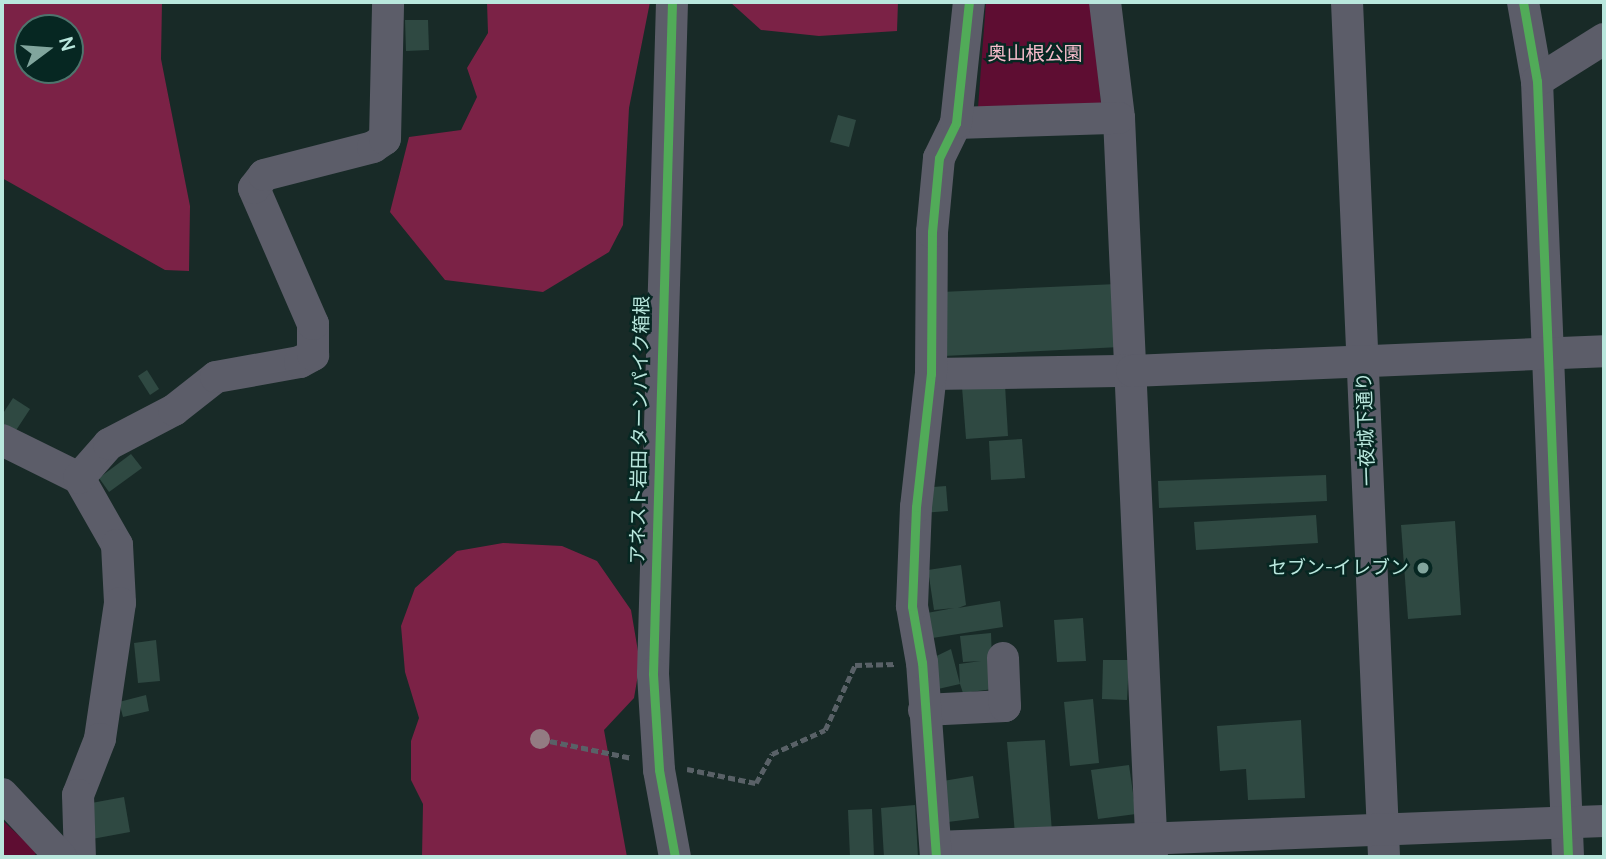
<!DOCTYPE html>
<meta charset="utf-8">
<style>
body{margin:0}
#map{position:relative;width:1606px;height:859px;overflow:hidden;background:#182a27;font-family:Manrope,"Noto Sans JP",sans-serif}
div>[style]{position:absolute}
.green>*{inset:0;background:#5e0d32}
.forest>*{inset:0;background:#7b2246}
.building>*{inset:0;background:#2f4942}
.path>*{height:4.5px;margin-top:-2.25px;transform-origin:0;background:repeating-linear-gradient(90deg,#596167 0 7px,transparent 0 10.5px)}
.minor>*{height:32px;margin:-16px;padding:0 16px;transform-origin:16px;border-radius:16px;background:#5c5d69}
.cycleway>*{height:9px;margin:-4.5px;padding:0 4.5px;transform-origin:4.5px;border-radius:4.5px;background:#51ab58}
.trees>*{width:20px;height:20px;margin:-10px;border-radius:50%;background:#937b82}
.dots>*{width:19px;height:19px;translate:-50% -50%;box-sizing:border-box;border:4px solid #062722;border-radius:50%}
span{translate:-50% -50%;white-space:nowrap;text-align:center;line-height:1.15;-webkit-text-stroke:5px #062722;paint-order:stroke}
.park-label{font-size:19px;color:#f8bdcd}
.street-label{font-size:19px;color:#b9e7dd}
.poi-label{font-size:19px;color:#b9e7dd}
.right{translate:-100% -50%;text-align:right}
.frame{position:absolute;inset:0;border:4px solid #b9e7dd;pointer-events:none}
.north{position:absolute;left:14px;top:14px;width:70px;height:70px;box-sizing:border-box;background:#062722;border:2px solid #4e746d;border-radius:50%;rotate:74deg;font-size:19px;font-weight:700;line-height:28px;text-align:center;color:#b9e7dd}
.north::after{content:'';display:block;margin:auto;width:24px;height:32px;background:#81a59d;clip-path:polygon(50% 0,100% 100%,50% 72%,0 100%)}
</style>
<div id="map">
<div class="green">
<i style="clip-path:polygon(986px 2px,1091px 2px,1101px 103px,978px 108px)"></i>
<i style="clip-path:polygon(2px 820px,37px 852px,33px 857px,2px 857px)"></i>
</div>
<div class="forest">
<i style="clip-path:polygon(evenodd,2px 2px,162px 2px,161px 59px,190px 206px,189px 271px,165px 270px,2px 178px,2px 2px,28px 28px,70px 28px,70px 70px,28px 70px,28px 28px)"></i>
<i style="clip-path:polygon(487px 2px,650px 2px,629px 108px,623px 225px,609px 252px,543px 292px,445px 280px,390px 212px,409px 137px,461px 130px,477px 97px,467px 68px,488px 33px)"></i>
<i style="clip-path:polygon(730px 2px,898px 2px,897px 31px,819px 36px,761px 30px)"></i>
<i style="clip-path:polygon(503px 543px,562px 546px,597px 561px,631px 610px,640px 663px,634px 698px,604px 730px,627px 857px,422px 857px,423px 804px,411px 780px,411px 741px,419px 718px,405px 672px,401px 626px,415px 588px,457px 551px)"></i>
</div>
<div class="building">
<i style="clip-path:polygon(405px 20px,428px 20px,429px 50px,406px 51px)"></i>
<i style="clip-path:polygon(838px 115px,856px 120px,849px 147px,830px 142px)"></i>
<i style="clip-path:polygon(1117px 284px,1120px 347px,944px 356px,941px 292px)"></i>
<i style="clip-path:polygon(147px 370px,159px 389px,150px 395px,138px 376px)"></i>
<i style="clip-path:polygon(1005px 385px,1008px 436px,966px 439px,962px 387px)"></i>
<i style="clip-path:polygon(13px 398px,30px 409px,11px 438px,2px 432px,2px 415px)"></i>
<i style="clip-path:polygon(1022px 439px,1025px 478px,991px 480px,989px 441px)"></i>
<i style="clip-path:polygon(131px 454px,142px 468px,109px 492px,99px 478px)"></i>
<i style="clip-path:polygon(1326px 475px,1327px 501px,1159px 508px,1158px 481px)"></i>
<i style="clip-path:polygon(946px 486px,948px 511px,922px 513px,920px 488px)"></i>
<i style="clip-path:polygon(1316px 515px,1318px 543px,1196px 550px,1194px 522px)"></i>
<i style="clip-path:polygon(1455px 521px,1461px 615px,1408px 619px,1401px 525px)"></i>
<i style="clip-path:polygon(961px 565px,966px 605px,958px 608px,1000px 601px,1003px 627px,926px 639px,916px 615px,954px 608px,934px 610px,928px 570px)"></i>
<i style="clip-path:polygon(1083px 618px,1086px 661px,1057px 662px,1054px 620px)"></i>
<i style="clip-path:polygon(991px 633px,993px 689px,963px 693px,960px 684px,938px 689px,922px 663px,951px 649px,960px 684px,959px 664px,981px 661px,963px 662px,960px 636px)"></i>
<i style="clip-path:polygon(156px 640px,160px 681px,138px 683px,134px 643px)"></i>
<i style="clip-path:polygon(1103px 660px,1129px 660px,1127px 700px,1102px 699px)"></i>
<i style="clip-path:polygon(146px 695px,149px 711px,123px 717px,119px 702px)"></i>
<i style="clip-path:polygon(1093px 699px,1099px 763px,1070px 766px,1064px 702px)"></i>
<i style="clip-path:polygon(1301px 720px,1305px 798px,1248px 800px,1246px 769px,1220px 771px,1217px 726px)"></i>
<i style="clip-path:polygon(1045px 740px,1052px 832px,1015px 834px,1007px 742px)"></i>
<i style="clip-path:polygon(1129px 765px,1136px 814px,1098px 819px,1091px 770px)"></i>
<i style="clip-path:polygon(973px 776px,979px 818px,948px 822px,943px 781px)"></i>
<i style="clip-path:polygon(124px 797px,130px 832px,92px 839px,86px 804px)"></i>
<i style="clip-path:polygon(915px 805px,918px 857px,884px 857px,881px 808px)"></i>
<i style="clip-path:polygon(872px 809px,874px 857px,850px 857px,848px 810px)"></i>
</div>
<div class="path">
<i style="left:540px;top:739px;width:94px;rotate:11.7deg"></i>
<i style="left:687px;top:769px;width:70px;rotate:11.5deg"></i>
<i style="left:756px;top:783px;width:33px;rotate:-61deg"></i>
<i style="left:772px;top:754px;width:58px;rotate:-24.4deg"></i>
<i style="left:825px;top:730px;width:72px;rotate:-65.2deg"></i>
<i style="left:855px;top:665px;width:42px;rotate:-1.4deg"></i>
</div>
<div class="minor">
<i style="left:672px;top:2px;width:672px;rotate:91.62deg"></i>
<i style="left:653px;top:674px;width:96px;rotate:86.4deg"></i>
<i style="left:659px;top:770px;width:88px;rotate:79.6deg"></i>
<i style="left:1105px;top:2px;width:117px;rotate:83.1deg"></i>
<i style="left:1119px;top:118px;width:740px;rotate:87.44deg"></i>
<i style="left:1347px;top:2px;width:856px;rotate:87.52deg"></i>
<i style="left:1523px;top:2px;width:80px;rotate:80deg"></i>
<i style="left:1537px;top:81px;width:777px;rotate:87.71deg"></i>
<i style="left:1537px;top:81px;width:79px;rotate:-32.1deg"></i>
<i style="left:956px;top:123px;width:163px;rotate:-1.8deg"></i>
<i style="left:931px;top:374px;width:201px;rotate:-0.9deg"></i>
<i style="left:1132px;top:371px;width:472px;rotate:-2.4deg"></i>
<i style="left:2px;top:440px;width:86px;rotate:26.3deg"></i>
<i style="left:79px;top:478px;width:77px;rotate:60.4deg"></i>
<i style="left:117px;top:545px;width:58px;rotate:87deg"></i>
<i style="left:120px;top:603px;width:137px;rotate:98.4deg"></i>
<i style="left:100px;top:739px;width:60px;rotate:111.4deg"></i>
<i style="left:78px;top:795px;width:62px;rotate:88.2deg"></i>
<i style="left:79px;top:478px;width:45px;rotate:-48.6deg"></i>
<i style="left:109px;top:444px;width:73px;rotate:-27.6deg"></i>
<i style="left:174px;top:410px;width:53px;rotate:-38.2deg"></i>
<i style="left:216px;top:377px;width:85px;rotate:-10.1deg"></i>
<i style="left:300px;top:362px;width:15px;rotate:-28deg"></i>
<i style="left:313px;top:355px;width:31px;rotate:-90deg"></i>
<i style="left:313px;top:324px;width:148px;rotate:-113.5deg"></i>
<i style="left:254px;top:188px;width:16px;rotate:-52deg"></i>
<i style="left:264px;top:175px;width:113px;rotate:-14.4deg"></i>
<i style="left:373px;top:147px;width:14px;rotate:-34deg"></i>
<i style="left:385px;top:139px;width:137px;rotate:-88.7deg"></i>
<i style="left:924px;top:710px;width:81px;rotate:-2.8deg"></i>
<i style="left:1005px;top:706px;width:48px;rotate:-92.4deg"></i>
<i style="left:2px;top:794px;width:86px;rotate:46.9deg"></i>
<i style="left:936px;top:847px;width:669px;rotate:-2.23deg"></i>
<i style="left:936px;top:857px;width:195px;rotate:-94.1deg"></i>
<i style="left:922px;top:663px;width:58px;rotate:-100deg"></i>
<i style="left:912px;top:606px;width:99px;rotate:-87.7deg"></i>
<i style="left:916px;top:507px;width:134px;rotate:-83.6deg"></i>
<i style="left:931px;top:374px;width:142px;rotate:-89.6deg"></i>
<i style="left:932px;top:232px;width:74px;rotate:-84.6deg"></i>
<i style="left:939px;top:158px;width:39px;rotate:-64deg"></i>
<i style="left:956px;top:123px;width:122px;rotate:-83.9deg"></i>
</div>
<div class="cycleway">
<i style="left:672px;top:2px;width:672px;rotate:91.62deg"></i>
<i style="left:653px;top:674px;width:96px;rotate:86.4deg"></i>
<i style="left:659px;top:770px;width:88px;rotate:79.6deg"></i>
<i style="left:1523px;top:2px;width:80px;rotate:80deg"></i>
<i style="left:1537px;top:81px;width:777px;rotate:87.71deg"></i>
<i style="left:936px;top:857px;width:195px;rotate:-94.1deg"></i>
<i style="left:922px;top:663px;width:58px;rotate:-100deg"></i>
<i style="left:912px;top:606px;width:99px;rotate:-87.7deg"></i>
<i style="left:916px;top:507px;width:134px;rotate:-83.6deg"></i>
<i style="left:931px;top:374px;width:142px;rotate:-89.6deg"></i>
<i style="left:932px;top:232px;width:74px;rotate:-84.6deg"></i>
<i style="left:939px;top:158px;width:39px;rotate:-64deg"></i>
<i style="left:956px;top:123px;width:122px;rotate:-83.9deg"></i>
</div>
<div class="trees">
<i style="left:540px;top:739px"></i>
</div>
<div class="dots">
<i style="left:1423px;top:568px;background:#81a59d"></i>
</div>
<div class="park-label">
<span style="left:1035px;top:54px">奥山根公園</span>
</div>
<div class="street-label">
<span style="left:1366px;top:429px;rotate:-92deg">一夜城下通り</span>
<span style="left:640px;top:430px;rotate:-89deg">アネスト岩田 ターンパイク箱根</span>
</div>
<div class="poi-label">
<span class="right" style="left:1409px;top:568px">セブン-イレブン</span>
</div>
<div class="frame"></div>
<div class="north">N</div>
</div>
